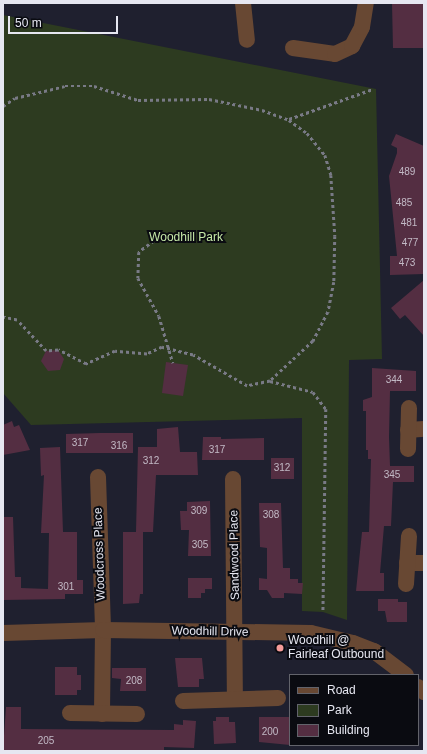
<!DOCTYPE html>
<style>
body{margin:0}
#map{position:relative;width:427px;height:754px;overflow:hidden;background:#1f202f;font-family:Arial,sans-serif}
div>[style]{position:absolute}
.green>*{inset:0;background:#2d3b20}
.building>*{inset:0;background:#542e42}
.path>*{height:2.5px;margin-top:-1.25px;transform-origin:0;background:repeating-linear-gradient(90deg,#797a86 0 3px,transparent 0 6px)}
.minor>*{height:16px;margin:-8px;padding:0 8px;transform-origin:8px;border-radius:8px;background:#684833}
.dots>*{width:11px;height:11px;translate:-50% -50%;box-sizing:border-box;border:2px solid #0a0b11;border-radius:50%}
span{translate:-50% -50%;white-space:nowrap;text-align:center;line-height:1.15;-webkit-text-stroke:4px #0a0b11;paint-order:stroke}
.number-label{font-size:10px;color:#c2b9c5}
.number-label span{-webkit-text-stroke-width:0}
.park-label{font-size:12px;color:#c5e7a7}
.street-label{font-size:12px;color:#e6e7f1}
.poi-label{font-size:12px;color:#e6e7f1}
.left{translate:0 -50%;text-align:left}
.frame{position:absolute;inset:0;border:4px solid #e6e7f1;pointer-events:none}
.legend{position:absolute;left:289px;top:674px;width:130px;height:72px;box-sizing:border-box;background:#0a0b11;border:1px solid #62636b;margin:0;padding:5px 7px;list-style:none;font-size:12px;color:#e6e7f1}
.legend li{display:flex;align-items:center;gap:8px;height:20px}
.legend b{width:20px;border:1px solid #62636b}
.scale{position:absolute;left:8px;top:16px;width:110px;height:18px;box-sizing:border-box;border:2px solid #e6e7f1;border-top:0;padding-left:5px;font-size:12px;line-height:14px;white-space:nowrap;color:#e6e7f1;-webkit-text-stroke:3px #0a0b11;paint-order:stroke}
</style>
<div id="map">
<div class="green">
<i style="clip-path:polygon(3px 15px,376px 89px,382px 359px,349px 360px,347px 620px,323px 612px,302px 611px,302px 418px,31px 425px,3px 393px)"></i>
</div>
<div class="building">
<i style="clip-path:polygon(392px 3px,424px 3px,424px 48px,393px 48px)"></i>
<i style="clip-path:polygon(396px 134px,424px 146px,424px 274px,390px 275px,390px 256px,397px 256px,389px 176px,397px 153px,397px 148px,391px 145px)"></i>
<i style="clip-path:polygon(424px 280px,424px 336px,405px 315px,400px 319px,391px 308px)"></i>
<i style="clip-path:polygon(58px 350px,64px 359px,60px 370px,48px 371px,41px 361px,46px 351px)"></i>
<i style="clip-path:polygon(166px 362px,188px 365px,183px 396px,162px 393px)"></i>
<i style="clip-path:polygon(372px 368px,416px 371px,416px 391px,390px 391px,389px 437px,390px 466px,414px 466px,414px 482px,393px 482px,391px 526px,384px 526px,380px 573px,384px 573px,384px 591px,356px 591px,362px 532px,369px 532px,371px 459px,368px 459px,368px 450px,366px 450px,366px 411px,363px 411px,363px 400px,372px 397px)"></i>
<i style="clip-path:polygon(12px 421px,14px 427px,19px 425px,30px 450px,3px 455px,3px 425px)"></i>
<i style="clip-path:polygon(178px 427px,180px 452px,197px 452px,198px 475px,156px 475px,153px 532px,143px 532px,143px 594px,140px 594px,139px 603px,123px 604px,123px 532px,136px 532px,138px 447px,157px 447px,157px 429px)"></i>
<i style="clip-path:polygon(100px 433px,133px 433px,133px 453px,66px 453px,66px 434px)"></i>
<i style="clip-path:polygon(203px 437px,221px 437px,221px 439px,264px 438px,264px 460px,202px 460px)"></i>
<i style="clip-path:polygon(60px 447px,63px 532px,77px 532px,77px 580px,83px 580px,83px 594px,65px 594px,65px 599px,3px 600px,3px 517px,13px 517px,15px 577px,21px 577px,21px 588px,48px 589px,49px 533px,41px 533px,44px 475px,41px 476px,40px 448px)"></i>
<i style="clip-path:polygon(271px 458px,294px 458px,294px 479px,271px 479px)"></i>
<i style="clip-path:polygon(210px 501px,211px 556px,188px 556px,189px 530px,181px 530px,180px 511px,187px 511px,187px 502px)"></i>
<i style="clip-path:polygon(259px 503px,281px 503px,283px 568px,290px 568px,290px 579px,298px 579px,298px 583px,303px 583px,302px 594px,284px 593px,284px 598px,272px 598px,267px 590px,259px 590px,259px 578px,267px 579px,267px 548px,260px 547px)"></i>
<i style="clip-path:polygon(188px 578px,212px 578px,212px 589px,205px 589px,205px 593px,201px 593px,201px 598px,188px 598px)"></i>
<i style="clip-path:polygon(378px 599px,398px 599px,398px 602px,407px 602px,407px 622px,387px 622px,385px 611px,378px 611px)"></i>
<i style="clip-path:polygon(175px 658px,202px 658px,204px 679px,199px 679px,199px 687px,178px 687px)"></i>
<i style="clip-path:polygon(55px 667px,77px 667px,77px 675px,81px 675px,81px 690px,77px 690px,77px 695px,55px 695px)"></i>
<i style="clip-path:polygon(112px 668px,146px 668px,146px 691px,120px 691px,121px 679px,112px 678px)"></i>
<i style="clip-path:polygon(6px 707px,21px 707px,21px 729px,174px 730px,174px 724px,183px 725px,183px 720px,196px 721px,194px 748px,164px 747px,164px 751px,3px 750px)"></i>
<i style="clip-path:polygon(216px 717px,229px 717px,229px 722px,235px 722px,236px 743px,214px 744px,213px 721px,216px 721px)"></i>
<i style="clip-path:polygon(259px 717px,290px 717px,290px 745px,259px 742px)"></i>
</div>
<div class="path">
<i style="left:3px;top:106px;width:14px;rotate:-34deg"></i>
<i style="left:15px;top:98px;width:51px;rotate:-13.5deg"></i>
<i style="left:65px;top:86px;width:29px"></i>
<i style="left:94px;top:86px;width:46px;rotate:17.7deg"></i>
<i style="left:138px;top:100px;width:71px;rotate:-0.8deg"></i>
<i style="left:209px;top:99px;width:54px;rotate:11.7deg"></i>
<i style="left:262px;top:110px;width:29px;rotate:20deg"></i>
<i style="left:289px;top:120px;width:22px;rotate:36deg"></i>
<i style="left:307px;top:133px;width:28px;rotate:51deg"></i>
<i style="left:325px;top:155px;width:21px;rotate:73deg"></i>
<i style="left:331px;top:175px;width:61px;rotate:86.2deg"></i>
<i style="left:335px;top:236px;width:46px;rotate:91.2deg"></i>
<i style="left:334px;top:282px;width:31px;rotate:101deg"></i>
<i style="left:328px;top:312px;width:33px;rotate:117deg"></i>
<i style="left:313px;top:341px;width:59px;rotate:137.1deg"></i>
<i style="left:270px;top:381px;width:24px;rotate:168deg"></i>
<i style="left:247px;top:386px;width:62px;rotate:-150.1deg"></i>
<i style="left:193px;top:355px;width:32px;rotate:-166deg"></i>
<i style="left:162px;top:347px;width:17px;rotate:155deg"></i>
<i style="left:147px;top:354px;width:32px;rotate:-175deg"></i>
<i style="left:115px;top:351px;width:32px;rotate:156deg"></i>
<i style="left:86px;top:364px;width:31px;rotate:-153deg"></i>
<i style="left:58px;top:350px;width:12px;rotate:175deg"></i>
<i style="left:46px;top:351px;width:42px;rotate:-133.1deg"></i>
<i style="left:17px;top:320px;width:14px;rotate:-168deg"></i>
<i style="left:289px;top:119px;width:89px;rotate:-19.7deg"></i>
<i style="left:154px;top:241px;width:19px;rotate:144deg"></i>
<i style="left:139px;top:252px;width:26px;rotate:92deg"></i>
<i style="left:138px;top:278px;width:43px;rotate:61.1deg"></i>
<i style="left:159px;top:316px;width:49px;rotate:73.4deg"></i>
<i style="left:270px;top:381px;width:44px;rotate:14.3deg"></i>
<i style="left:313px;top:392px;width:21px;rotate:53deg"></i>
<i style="left:326px;top:409px;width:203px;rotate:90.8deg"></i>
</div>
<div class="minor">
<i style="left:243px;top:3px;width:37px;rotate:84deg"></i>
<i style="left:293px;top:48px;width:42px;rotate:8.1deg"></i>
<i style="left:335px;top:54px;width:19px;rotate:-25deg"></i>
<i style="left:352px;top:46px;width:21px;rotate:-62deg"></i>
<i style="left:362px;top:27px;width:24px;rotate:-81deg"></i>
<i style="left:408px;top:430px;width:16px;rotate:-4deg"></i>
<i style="left:408px;top:449px;width:41px;rotate:-88.6deg"></i>
<i style="left:98px;top:477px;width:153px;rotate:88.1deg"></i>
<i style="left:103px;top:630px;width:84px;rotate:90.7deg"></i>
<i style="left:233px;top:479px;width:220px;rotate:89.5deg"></i>
<i style="left:407px;top:563px;width:17px"></i>
<i style="left:406px;top:584px;width:48px;rotate:-86.4deg"></i>
<i style="left:3px;top:633px;width:100px;rotate:-1.7deg"></i>
<i style="left:103px;top:630px;width:208px;rotate:0.8deg"></i>
<i style="left:311px;top:633px;width:43px;rotate:13.4deg"></i>
<i style="left:353px;top:643px;width:22px;rotate:21deg"></i>
<i style="left:374px;top:651px;width:40px;rotate:37deg"></i>
<i style="left:418px;top:687px;width:8px;rotate:40deg"></i>
<i style="left:183px;top:701px;width:95px;rotate:-1.8deg"></i>
<i style="left:70px;top:713px;width:67px;rotate:0.9deg"></i>
</div>
<div class="dots">
<i style="left:280px;top:648px;background:#f59b99"></i>
</div>
<div class="number-label">
<span style="left:407px;top:172px">489</span>
<span style="left:404px;top:203px">485</span>
<span style="left:409px;top:223px">481</span>
<span style="left:410px;top:243px">477</span>
<span style="left:407px;top:263px">473</span>
<span style="left:394px;top:380px">344</span>
<span style="left:80px;top:443px">317</span>
<span style="left:119px;top:446px">316</span>
<span style="left:217px;top:450px">317</span>
<span style="left:151px;top:461px">312</span>
<span style="left:282px;top:468px">312</span>
<span style="left:392px;top:475px">345</span>
<span style="left:199px;top:511px">309</span>
<span style="left:271px;top:515px">308</span>
<span style="left:200px;top:545px">305</span>
<span style="left:66px;top:587px">301</span>
<span style="left:134px;top:681px">208</span>
<span style="left:270px;top:732px">200</span>
<span style="left:46px;top:741px">205</span>
</div>
<div class="park-label">
<span style="left:186px;top:238px">Woodhill Park</span>
</div>
<div class="street-label">
<span style="left:100px;top:554px;rotate:-92deg">Woodcross Place</span>
<span style="left:235px;top:555px;rotate:-91deg">Sandwood Place</span>
<span style="left:210px;top:632px;rotate:1deg">Woodhill Drive</span>
</div>
<div class="poi-label">
<span class="left" style="left:288px;top:648px">Woodhill @<br>Fairleaf Outbound</span>
</div>
<div class="frame"></div>
<ul class="legend">
<li><b style="height:5px;background:#684833"></b>Road</li>
<li><b style="height:11px;background:#2d3b20"></b>Park</li>
<li><b style="height:11px;background:#542e42"></b>Building</li>
</ul>
<div class="scale">50 m</div>
</div>
